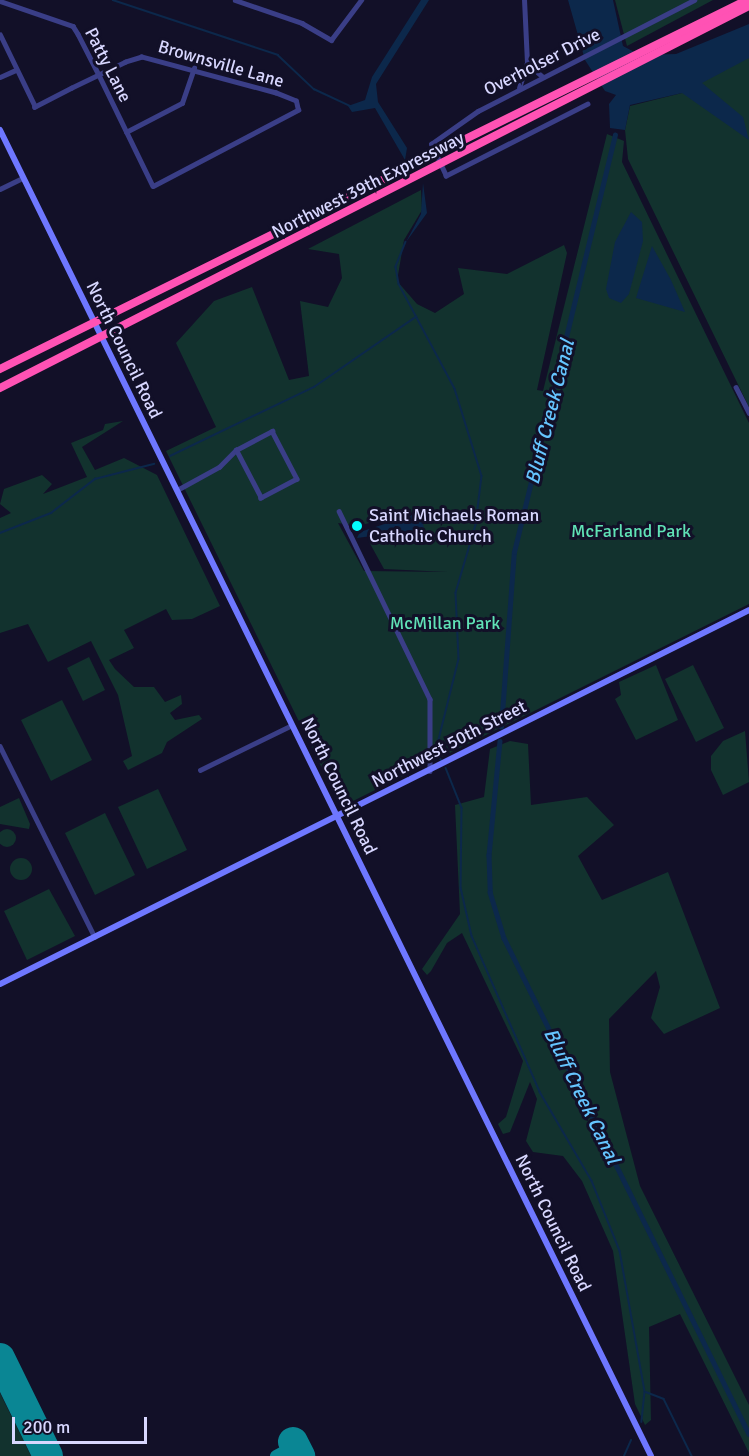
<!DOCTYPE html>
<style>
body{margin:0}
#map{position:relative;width:749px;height:1456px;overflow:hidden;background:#121028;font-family:Signika,sans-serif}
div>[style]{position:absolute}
.green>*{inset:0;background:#12322e}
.round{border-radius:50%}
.water>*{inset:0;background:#0c284b}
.stream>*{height:1.5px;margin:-0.75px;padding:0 0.75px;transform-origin:0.75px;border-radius:0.75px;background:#0c284b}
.canal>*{height:4.5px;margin:-2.25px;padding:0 2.25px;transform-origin:2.25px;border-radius:2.25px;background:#0c284b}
.taxiway>*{height:12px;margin:-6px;padding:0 6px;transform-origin:6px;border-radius:6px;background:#0a8694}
.runway>*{height:30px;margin:-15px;padding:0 15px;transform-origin:15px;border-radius:15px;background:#0a8694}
.street>*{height:4.5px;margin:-2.25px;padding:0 2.25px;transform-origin:2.25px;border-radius:2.25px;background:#3a3e87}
.secondary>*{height:6px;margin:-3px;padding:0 3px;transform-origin:3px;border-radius:3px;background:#6e77ff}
.highway>*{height:8px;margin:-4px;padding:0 4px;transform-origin:4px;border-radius:4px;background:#ff52b4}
.dots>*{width:16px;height:16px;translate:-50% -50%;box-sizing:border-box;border:3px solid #121028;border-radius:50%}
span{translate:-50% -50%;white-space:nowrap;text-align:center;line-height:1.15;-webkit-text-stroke:6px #121028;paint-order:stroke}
.street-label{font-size:18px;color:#d8d7ff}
.poi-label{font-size:18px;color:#d8d7ff}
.left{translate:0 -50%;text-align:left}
.park-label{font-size:18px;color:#60e2b6}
.water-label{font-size:20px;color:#65c5ff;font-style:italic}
.scale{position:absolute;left:12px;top:1417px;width:135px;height:27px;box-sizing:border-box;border:3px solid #d8d7ff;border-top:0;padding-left:8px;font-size:18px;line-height:21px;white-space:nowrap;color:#d8d7ff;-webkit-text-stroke:4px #121028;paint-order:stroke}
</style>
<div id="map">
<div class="green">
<i style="clip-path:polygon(615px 0,713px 0,627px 46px)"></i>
<i style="clip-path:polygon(749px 56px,749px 407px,628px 159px,625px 130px,630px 106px,682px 93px)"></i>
<i style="clip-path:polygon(evenodd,607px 134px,624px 141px,622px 162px,749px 423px,749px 604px,341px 807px,166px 451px,216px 427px,176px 343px,214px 301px,252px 287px,289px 380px,309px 376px,300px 301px,328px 307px,342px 278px,339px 254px,308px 249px,421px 190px,422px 210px,404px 240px,397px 281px,417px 304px,435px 313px,464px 294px,458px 268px,507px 274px,564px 245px,567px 253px,537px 390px,543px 391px,607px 134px,419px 511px,413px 530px,368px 540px,384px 569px,448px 572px,364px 571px,338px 523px,357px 526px,419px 511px)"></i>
<i style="clip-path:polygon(123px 421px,82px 447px,95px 470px,124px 458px,157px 475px,220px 606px,192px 619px,172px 620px,166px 609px,124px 630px,134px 648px,109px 660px,115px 669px,134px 687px,154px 687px,165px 702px,181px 695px,182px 704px,170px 713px,175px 720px,199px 715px,202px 719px,167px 742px,162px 753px,128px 770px,123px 761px,132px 756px,118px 695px,91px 641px,48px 662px,28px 624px,0 633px,0 518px,11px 513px,0 504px,4px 489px,42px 475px,52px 484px,43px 494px,87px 477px,71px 443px,103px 430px,105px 424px)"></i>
<i style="clip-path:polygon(89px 657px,105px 690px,83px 701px,67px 668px)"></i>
<i style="clip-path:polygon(656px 665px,678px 720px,636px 740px,615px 699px,621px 695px,619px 682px)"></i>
<i style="clip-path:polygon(693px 665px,724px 728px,696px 742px,665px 679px)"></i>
<i style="clip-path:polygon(62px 700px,92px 760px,51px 781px,21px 720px)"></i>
<i style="clip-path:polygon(745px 731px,749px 782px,723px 795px,711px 770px,711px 756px,723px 741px)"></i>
<i style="clip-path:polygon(510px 741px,528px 744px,531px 805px,587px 797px,614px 825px,578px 856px,602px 900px,668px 872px,720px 1008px,664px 1034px,651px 1018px,660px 987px,656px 971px,609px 1019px,610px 1072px,640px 1186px,749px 1405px,749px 1453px,680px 1314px,649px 1327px,651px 1420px,645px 1425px,635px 1404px,613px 1251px,582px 1181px,563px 1156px,533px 1152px,526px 1141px,537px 1099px,530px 1082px,510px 1132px,503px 1134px,498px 1124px,506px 1117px,523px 1061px,462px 933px,447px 943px,431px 971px,427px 975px,422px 969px,460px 914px,455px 805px,484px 797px,490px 749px)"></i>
<i style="clip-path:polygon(158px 789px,187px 850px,147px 869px,118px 807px)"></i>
<i style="clip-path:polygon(19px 798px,30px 824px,29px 829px,0 824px,0 807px)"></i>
<i style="clip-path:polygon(105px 813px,135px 875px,95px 895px,65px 833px)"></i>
<i class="round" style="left:-2px;top:829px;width:18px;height:18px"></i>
<i class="round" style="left:10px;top:858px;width:22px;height:22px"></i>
<i style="clip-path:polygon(49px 889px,75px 936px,27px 960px,4px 911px)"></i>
<i style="clip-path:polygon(0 1393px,31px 1456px,0 1456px)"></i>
</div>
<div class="water">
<i style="clip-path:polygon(421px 0,429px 0,376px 84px,378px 102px,407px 148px,405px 160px,375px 108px,352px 112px,348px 106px,365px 100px,372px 77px)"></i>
<i style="clip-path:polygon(568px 0,613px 0,623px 46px,640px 55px,676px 54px,749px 24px,749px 58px,702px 83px,743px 117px,749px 140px,682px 93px,630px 105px,625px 130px,610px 128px,609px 104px,616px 95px,605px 91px,585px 60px)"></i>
<i style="clip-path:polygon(423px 183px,427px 213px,406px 242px,421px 214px)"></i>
<i style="clip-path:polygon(631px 212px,642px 222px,643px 241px,629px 294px,621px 303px,609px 298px,606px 289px,615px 242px)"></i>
<i style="clip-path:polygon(652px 246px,671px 280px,685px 312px,636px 298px)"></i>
<i style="clip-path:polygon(421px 512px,424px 529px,357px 538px,360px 532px)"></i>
</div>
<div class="stream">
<i style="left:113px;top:0;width:174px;rotate:18.4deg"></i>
<i style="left:278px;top:55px;width:50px;rotate:43.4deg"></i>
<i style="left:314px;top:89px;width:40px;rotate:25deg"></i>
<i style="left:406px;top:242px;width:27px;rotate:112deg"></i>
<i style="left:396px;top:267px;width:17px;rotate:80deg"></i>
<i style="left:399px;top:284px;width:119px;rotate:61.9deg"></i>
<i style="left:455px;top:389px;width:91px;rotate:72.8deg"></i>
<i style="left:482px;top:476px;width:49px;rotate:97deg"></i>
<i style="left:476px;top:525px;width:71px;rotate:106.4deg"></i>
<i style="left:456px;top:593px;width:66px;rotate:87.4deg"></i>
<i style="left:459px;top:659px;width:96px;rotate:103.9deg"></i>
<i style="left:436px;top:752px;width:11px;rotate:56deg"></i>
<i style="left:170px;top:456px;width:160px;rotate:-25.6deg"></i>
<i style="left:314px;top:387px;width:124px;rotate:-34.5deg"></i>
<i style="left:0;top:533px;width:55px;rotate:-21.4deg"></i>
<i style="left:51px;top:513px;width:56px;rotate:-37.7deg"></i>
<i style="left:95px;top:479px;width:61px;rotate:-14.3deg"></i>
<i style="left:446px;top:768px;width:43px;rotate:68.2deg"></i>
<i style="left:462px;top:808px;width:80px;rotate:90.7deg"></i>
<i style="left:461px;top:888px;width:49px;rotate:77.1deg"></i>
<i style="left:472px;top:936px;width:170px;rotate:66.4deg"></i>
<i style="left:540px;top:1092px;width:103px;rotate:59.7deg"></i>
<i style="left:592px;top:1181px;width:75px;rotate:68.2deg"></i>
<i style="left:620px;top:1251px;width:143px;rotate:79.9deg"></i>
<i style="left:645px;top:1392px;width:30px;rotate:96deg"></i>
<i style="left:646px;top:1392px;width:19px;rotate:21deg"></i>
<i style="left:664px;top:1399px;width:64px;rotate:63.8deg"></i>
<i style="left:624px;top:1456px;width:17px;rotate:-66deg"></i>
</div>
<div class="canal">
<i style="left:501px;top:727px;width:175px;rotate:-85.8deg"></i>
<i style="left:514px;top:552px;width:429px;rotate:-76.4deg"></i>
<i style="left:500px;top:741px;width:115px;rotate:95.5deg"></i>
<i style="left:489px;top:855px;width:37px;rotate:88deg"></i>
<i style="left:490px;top:892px;width:48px;rotate:73.1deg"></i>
<i style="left:504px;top:938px;width:553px;rotate:63.71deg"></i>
</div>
<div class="taxiway">
<i style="left:276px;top:1456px;width:21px;rotate:-28deg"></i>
</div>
<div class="runway">
<i style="left:0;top:1358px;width:109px;rotate:63.9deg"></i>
<i style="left:293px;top:1442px;width:16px;rotate:63deg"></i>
</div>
<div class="street">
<i style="left:235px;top:0;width:71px;rotate:18.9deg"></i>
<i style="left:302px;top:23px;width:34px;rotate:30deg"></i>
<i style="left:331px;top:40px;width:50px;rotate:-53.1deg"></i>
<i style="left:0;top:1px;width:77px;rotate:18.9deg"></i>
<i style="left:73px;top:26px;width:9px;rotate:58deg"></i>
<i style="left:78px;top:34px;width:46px;rotate:62.9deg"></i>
<i style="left:99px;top:75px;width:123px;rotate:64.1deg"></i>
<i style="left:153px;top:186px;width:164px;rotate:-27.7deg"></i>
<i style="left:298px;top:110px;width:9px;rotate:-103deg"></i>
<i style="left:296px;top:101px;width:22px;rotate:-158deg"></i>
<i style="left:276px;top:93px;width:139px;rotate:-165deg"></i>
<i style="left:142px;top:57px;width:17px;rotate:163deg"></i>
<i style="left:126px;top:62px;width:60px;rotate:154.3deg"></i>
<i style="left:72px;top:88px;width:42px;rotate:152.8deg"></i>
<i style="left:35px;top:107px;width:80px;rotate:-115.9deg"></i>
<i style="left:527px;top:63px;width:20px;rotate:41deg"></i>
<i style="left:0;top:77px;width:17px;rotate:-24deg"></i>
<i style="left:519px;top:88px;width:26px;rotate:-72deg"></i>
<i style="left:527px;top:63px;width:63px;rotate:-92.7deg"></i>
<i style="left:588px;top:104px;width:159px;rotate:153.1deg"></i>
<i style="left:446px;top:176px;width:35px;rotate:-115deg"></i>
<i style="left:431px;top:144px;width:57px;rotate:-35.1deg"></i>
<i style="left:478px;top:111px;width:243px;rotate:-27.2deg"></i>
<i style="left:126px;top:132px;width:63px;rotate:-27.4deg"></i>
<i style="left:182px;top:103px;width:37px;rotate:-71deg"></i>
<i style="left:0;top:189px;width:25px;rotate:-26deg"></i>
<i style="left:736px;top:387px;width:29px;rotate:63deg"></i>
<i style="left:177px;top:490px;width:48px;rotate:-28.7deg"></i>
<i style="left:219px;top:467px;width:24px;rotate:-45deg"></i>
<i style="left:236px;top:450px;width:41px;rotate:-27.8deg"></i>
<i style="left:272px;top:431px;width:54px;rotate:62.5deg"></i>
<i style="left:297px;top:479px;width:41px;rotate:152.2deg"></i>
<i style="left:261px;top:498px;width:54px;rotate:-117.5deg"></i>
<i style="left:339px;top:511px;width:209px;rotate:64.2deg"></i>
<i style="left:430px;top:699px;width:72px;rotate:90deg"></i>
<i style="left:0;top:746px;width:213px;rotate:63.6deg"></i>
<i style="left:200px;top:770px;width:102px;rotate:-26.1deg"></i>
</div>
<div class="secondary">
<i style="left:0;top:130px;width:1477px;rotate:63.85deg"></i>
<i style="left:0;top:984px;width:837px;rotate:-26.53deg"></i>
</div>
<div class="highway">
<i style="left:0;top:369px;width:833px;rotate:-26.29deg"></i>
<i style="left:0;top:388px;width:841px;rotate:-27.02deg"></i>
</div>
<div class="dots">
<i style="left:357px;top:526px;background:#03fcff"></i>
</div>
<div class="street-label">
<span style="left:542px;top:62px;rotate:-27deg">Overholser Drive</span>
<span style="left:221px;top:64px;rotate:16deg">Brownsville Lane</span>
<span style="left:108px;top:65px;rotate:63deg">Patty Lane</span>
<span style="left:368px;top:185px;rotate:-27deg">Northwest 39th Expressway</span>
<span style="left:124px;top:350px;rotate:64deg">North Council Road</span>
<span style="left:449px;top:744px;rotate:-27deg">Northwest 50th Street</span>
<span style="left:339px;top:786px;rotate:64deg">North Council Road</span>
<span style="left:553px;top:1223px;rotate:64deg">North Council Road</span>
</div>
<div class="poi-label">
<span class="left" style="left:369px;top:526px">Saint Michaels Roman<br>Catholic Church</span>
</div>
<div class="park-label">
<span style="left:631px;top:531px">McFarland Park</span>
<span style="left:445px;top:623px">McMillan Park</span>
</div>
<div class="water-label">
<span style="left:550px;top:412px;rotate:-76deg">Bluff Creek Canal</span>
<span style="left:582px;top:1096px;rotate:64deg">Bluff Creek Canal</span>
</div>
<div class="scale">200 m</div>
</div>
